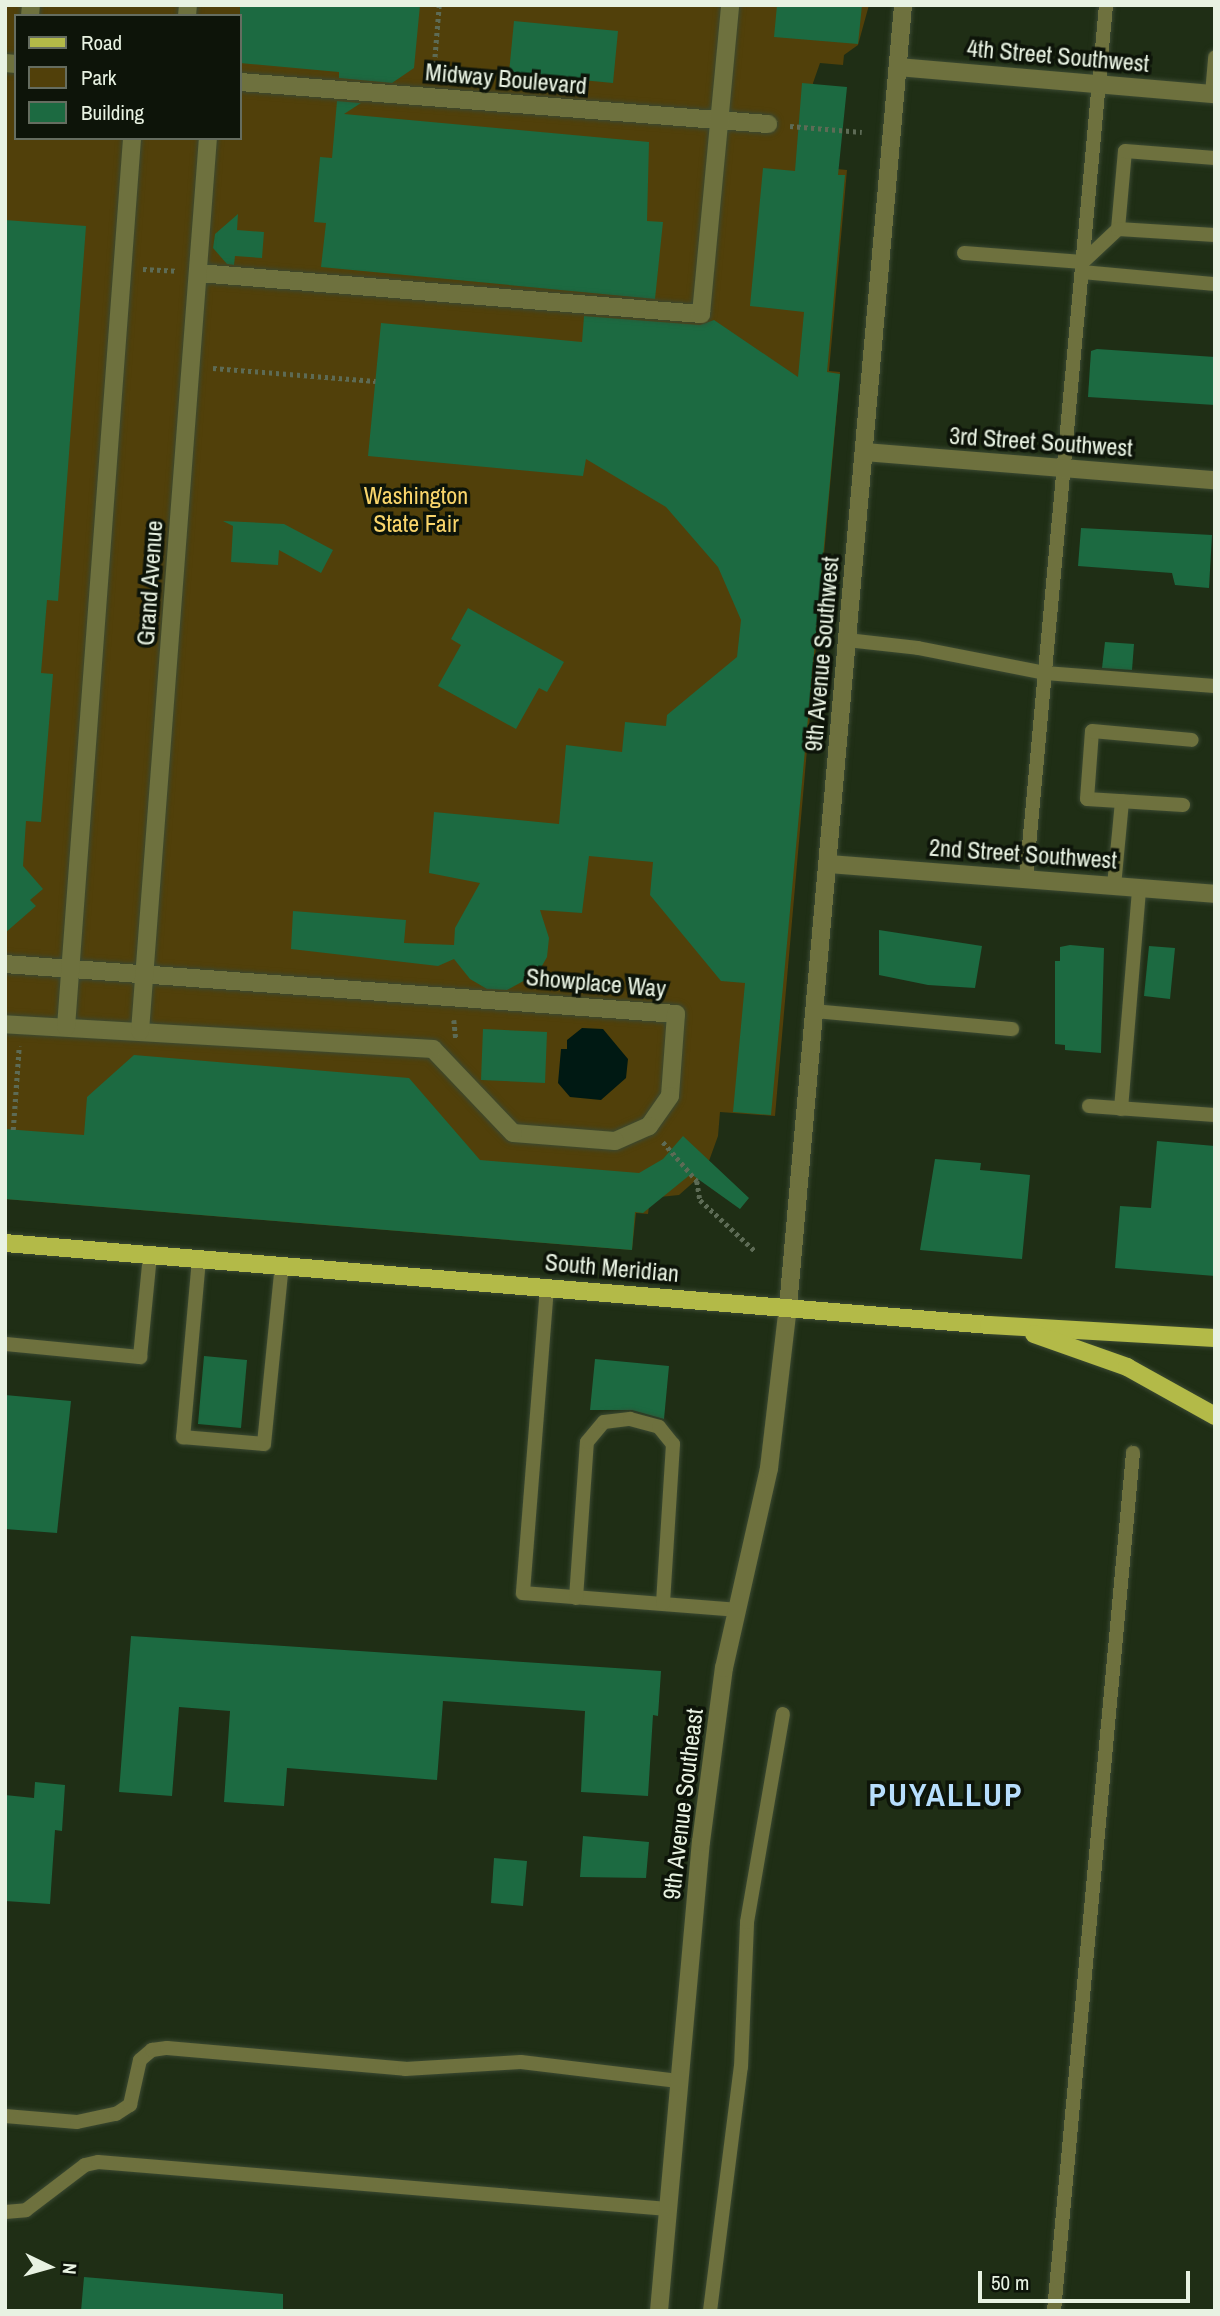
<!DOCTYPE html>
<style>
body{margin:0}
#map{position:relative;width:1220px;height:2316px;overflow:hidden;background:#1f2e15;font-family:"Archivo Narrow",sans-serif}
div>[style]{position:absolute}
.green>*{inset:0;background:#51400a}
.water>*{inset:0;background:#001913}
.building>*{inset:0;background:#1c6a41}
.path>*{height:4.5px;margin-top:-2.25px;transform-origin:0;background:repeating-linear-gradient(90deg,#5d6b55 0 3.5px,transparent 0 7px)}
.roads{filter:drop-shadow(0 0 2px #3b4932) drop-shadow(0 0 2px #3b4932)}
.lane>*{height:14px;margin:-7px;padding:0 7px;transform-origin:7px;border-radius:7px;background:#6e713e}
.street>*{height:18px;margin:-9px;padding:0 9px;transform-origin:9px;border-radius:9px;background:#6e713e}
.primary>*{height:18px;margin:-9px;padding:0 9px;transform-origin:9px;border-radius:9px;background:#b3ba48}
span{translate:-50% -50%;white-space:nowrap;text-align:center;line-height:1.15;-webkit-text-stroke:7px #0d1409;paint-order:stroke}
.street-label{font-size:24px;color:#e8f2e2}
.park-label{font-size:24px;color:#f9d56b}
.district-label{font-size:32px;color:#b7defd;font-weight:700;letter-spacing:2px}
.frame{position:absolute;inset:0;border:7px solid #e8f2e2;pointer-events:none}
.legend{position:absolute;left:14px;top:14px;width:228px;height:126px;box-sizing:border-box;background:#0d1409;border:2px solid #656d60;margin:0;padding:9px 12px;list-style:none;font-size:21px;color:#e8f2e2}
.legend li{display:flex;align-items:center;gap:14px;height:35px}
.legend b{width:35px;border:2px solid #656d60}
.north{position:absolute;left:14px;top:2232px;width:70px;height:70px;-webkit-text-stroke:5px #0d1409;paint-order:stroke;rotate:95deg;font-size:19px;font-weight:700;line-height:28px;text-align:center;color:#e8f2e2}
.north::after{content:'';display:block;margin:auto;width:24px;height:32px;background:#e8f2e2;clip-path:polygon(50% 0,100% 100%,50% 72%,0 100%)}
.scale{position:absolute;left:978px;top:2271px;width:212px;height:32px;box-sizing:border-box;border:4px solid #e8f2e2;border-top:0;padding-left:9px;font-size:21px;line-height:24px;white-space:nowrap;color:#e8f2e2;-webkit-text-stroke:5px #0d1409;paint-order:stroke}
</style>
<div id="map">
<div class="green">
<i style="clip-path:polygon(evenodd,5px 5px,869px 5px,858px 45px,844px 55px,843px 65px,820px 63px,813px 83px,811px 148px,837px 169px,847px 170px,829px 371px,840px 372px,775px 1116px,720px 1112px,718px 1136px,705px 1172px,679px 1195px,650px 1198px,648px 1214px,636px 1213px,632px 1250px,5px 1199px,5px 5px,16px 16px,240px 16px,240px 138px,16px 138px,16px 16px)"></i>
</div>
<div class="water">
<i style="clip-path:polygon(582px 1028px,603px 1029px,628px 1059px,626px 1078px,601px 1100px,570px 1097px,558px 1083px,561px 1049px,567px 1049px,567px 1040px)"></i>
</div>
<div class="building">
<i style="clip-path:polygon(240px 5px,420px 5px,414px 68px,392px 83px,339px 78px,339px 72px,240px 63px)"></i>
<i style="clip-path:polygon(777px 5px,862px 5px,858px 44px,774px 37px)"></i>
<i style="clip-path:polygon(514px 21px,618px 31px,613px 83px,509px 73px)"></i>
<i style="clip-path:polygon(802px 83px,847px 87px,838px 175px,845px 175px,827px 372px,840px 374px,771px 1115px,733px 1112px,745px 983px,721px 981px,650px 895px,653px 862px,589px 856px,582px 913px,540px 910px,549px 938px,547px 957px,538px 973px,507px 990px,487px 989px,470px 979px,454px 959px,438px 966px,291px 949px,293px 911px,406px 920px,404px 943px,454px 945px,455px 928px,480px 883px,429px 873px,434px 812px,559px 824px,566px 745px,622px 752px,625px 722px,666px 726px,667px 715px,737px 657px,741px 620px,718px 567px,666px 507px,586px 459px,583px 476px,368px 456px,381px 323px,582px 342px,584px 316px,700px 325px,714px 320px,798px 377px,804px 312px,750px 306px,763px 168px,795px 171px)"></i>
<i style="clip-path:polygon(337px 101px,361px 103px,344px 114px,649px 142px,647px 221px,663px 222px,655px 299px,321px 267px,326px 223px,314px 222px,320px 157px,332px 158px)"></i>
<i style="clip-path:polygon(238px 214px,237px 230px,264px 232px,262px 258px,235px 256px,234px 265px,227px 264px,213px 248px,215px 234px)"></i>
<i style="clip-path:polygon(5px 220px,86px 226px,58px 601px,47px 600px,41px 673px,53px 674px,41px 822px,26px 821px,23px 866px,43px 889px,30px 900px,36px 906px,5px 933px)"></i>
<i style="clip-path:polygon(1097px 349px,1215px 357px,1215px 405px,1088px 397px,1091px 351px)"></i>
<i style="clip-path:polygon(223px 521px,284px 524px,333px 550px,321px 573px,279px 550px,278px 565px,231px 562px,233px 526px)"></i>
<i style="clip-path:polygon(1081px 528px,1212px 535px,1209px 588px,1175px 585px,1172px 573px,1078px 566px)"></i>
<i style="clip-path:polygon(468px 608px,564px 662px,547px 692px,539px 688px,516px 729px,438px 686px,461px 645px,451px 639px)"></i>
<i style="clip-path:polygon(1105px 642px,1134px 644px,1132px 670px,1102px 668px)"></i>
<i style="clip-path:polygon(879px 930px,982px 946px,975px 988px,928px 985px,879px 975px)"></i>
<i style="clip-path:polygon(1070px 945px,1104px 948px,1101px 1053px,1065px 1050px,1065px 1045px,1055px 1044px,1055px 961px,1060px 961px,1060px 947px)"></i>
<i style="clip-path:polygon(1149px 946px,1175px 948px,1170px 999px,1144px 996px)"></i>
<i style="clip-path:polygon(483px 1029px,547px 1032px,545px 1083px,481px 1080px)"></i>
<i style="clip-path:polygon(134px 1055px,409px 1078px,480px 1160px,639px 1173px,663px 1159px,683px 1136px,749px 1198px,740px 1209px,691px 1174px,643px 1213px,635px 1212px,632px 1250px,5px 1199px,5px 1129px,84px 1135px,87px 1097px)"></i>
<i style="clip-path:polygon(1157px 1141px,1215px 1146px,1215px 1276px,1115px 1268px,1120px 1206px,1151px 1208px)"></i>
<i style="clip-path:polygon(935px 1159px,981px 1163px,980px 1170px,1030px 1175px,1022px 1259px,920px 1250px)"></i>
<i style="clip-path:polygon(204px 1356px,247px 1360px,241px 1428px,198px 1424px)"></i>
<i style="clip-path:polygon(595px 1359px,669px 1366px,664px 1419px,632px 1410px,590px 1410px)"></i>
<i style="clip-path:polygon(5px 1395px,71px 1401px,57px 1533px,5px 1529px)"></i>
<i style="clip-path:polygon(131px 1636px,661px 1671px,658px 1716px,653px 1715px,648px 1796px,581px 1792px,585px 1711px,443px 1701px,437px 1780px,287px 1768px,284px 1806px,224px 1802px,230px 1711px,179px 1707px,172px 1796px,119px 1792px)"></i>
<i style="clip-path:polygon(35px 1782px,65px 1785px,62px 1831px,55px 1830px,50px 1904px,5px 1901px,5px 1795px,34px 1798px)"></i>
<i style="clip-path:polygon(583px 1836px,649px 1842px,646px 1878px,580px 1877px)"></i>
<i style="clip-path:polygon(494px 1858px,527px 1861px,523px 1906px,491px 1903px)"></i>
<i style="clip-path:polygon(84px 2277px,283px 2294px,283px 2311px,81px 2311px)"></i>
</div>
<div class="path">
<i style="left:433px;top:78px;width:73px;rotate:-85.3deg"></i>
<i style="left:790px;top:126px;width:72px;rotate:4.8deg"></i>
<i style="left:143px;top:269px;width:33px;rotate:3deg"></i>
<i style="left:213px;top:368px;width:163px;rotate:4.6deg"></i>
<i style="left:454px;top:1020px;width:19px;rotate:84deg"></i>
<i style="left:13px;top:1130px;width:84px;rotate:-85.9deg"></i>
<i style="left:663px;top:1142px;width:52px;rotate:48.9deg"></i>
<i style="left:697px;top:1181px;width:19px;rotate:81deg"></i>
<i style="left:700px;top:1200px;width:75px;rotate:42.8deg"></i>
</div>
<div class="roads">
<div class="lane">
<i style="left:1212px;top:94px;width:37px;rotate:-85deg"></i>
<i style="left:1118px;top:229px;width:78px;rotate:-84.9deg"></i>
<i style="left:1125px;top:151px;width:90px;rotate:4.4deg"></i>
<i style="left:964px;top:253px;width:119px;rotate:4.3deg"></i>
<i style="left:1083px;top:262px;width:48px;rotate:-43.3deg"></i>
<i style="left:1118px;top:229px;width:97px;rotate:3.5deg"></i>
<i style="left:1082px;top:272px;width:134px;rotate:5.2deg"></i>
<i style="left:847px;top:640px;width:71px;rotate:6.4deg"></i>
<i style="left:918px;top:648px;width:129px;rotate:11.1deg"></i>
<i style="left:1045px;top:673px;width:170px;rotate:4.4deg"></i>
<i style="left:1183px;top:805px;width:96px;rotate:-176.4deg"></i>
<i style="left:1087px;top:799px;width:68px;rotate:-85.8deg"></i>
<i style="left:1092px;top:731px;width:100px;rotate:5.1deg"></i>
<i style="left:1026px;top:879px;width:878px;rotate:-84.77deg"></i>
<i style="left:1114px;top:886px;width:85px;rotate:-84.6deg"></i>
<i style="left:814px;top:1011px;width:199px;rotate:5.2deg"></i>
<i style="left:1089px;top:1106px;width:126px;rotate:4.1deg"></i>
<i style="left:1121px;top:1109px;width:222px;rotate:-85.3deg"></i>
<i style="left:199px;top:1259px;width:179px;rotate:95.1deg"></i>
<i style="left:183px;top:1437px;width:81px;rotate:4.9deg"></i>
<i style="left:264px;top:1444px;width:180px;rotate:-84.3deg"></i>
<i style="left:547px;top:1287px;width:307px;rotate:94.5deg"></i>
<i style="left:523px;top:1593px;width:216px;rotate:4.5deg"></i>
<i style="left:5px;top:1344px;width:136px;rotate:5.5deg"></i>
<i style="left:140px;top:1357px;width:102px;rotate:-84.4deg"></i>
<i style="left:576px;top:1598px;width:156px;rotate:-86deg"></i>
<i style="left:587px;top:1442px;width:26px;rotate:-50deg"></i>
<i style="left:604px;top:1422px;width:26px;rotate:-7deg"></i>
<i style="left:630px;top:1419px;width:30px;rotate:15deg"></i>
<i style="left:659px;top:1427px;width:22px;rotate:51deg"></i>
<i style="left:673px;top:1444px;width:160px;rotate:93.6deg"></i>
<i style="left:5px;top:2116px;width:72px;rotate:4.8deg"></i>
<i style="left:77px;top:2122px;width:40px;rotate:-12deg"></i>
<i style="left:116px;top:2114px;width:17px;rotate:-33deg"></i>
<i style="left:130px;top:2105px;width:46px;rotate:-77.5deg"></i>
<i style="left:140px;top:2060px;width:16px;rotate:-40deg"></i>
<i style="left:152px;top:2050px;width:15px;rotate:-8deg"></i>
<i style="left:167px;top:2048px;width:239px;rotate:5deg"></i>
<i style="left:405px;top:2069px;width:116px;rotate:-3.5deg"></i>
<i style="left:521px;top:2062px;width:159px;rotate:6.9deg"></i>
<i style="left:5px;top:2212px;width:21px;rotate:-5deg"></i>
<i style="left:26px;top:2210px;width:74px;rotate:-37.3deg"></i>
<i style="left:85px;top:2165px;width:13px;rotate:-13deg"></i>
<i style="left:98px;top:2162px;width:572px;rotate:4.71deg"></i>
<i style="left:710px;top:2311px;width:246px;rotate:-82.8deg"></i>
<i style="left:741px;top:2067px;width:145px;rotate:-87.6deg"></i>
<i style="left:747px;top:1922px;width:211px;rotate:-80.2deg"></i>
<i style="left:1054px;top:2311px;width:862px;rotate:-84.74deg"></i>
</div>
<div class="street">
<i style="left:30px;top:16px;width:11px;rotate:-85deg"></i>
<i style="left:187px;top:16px;width:11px;rotate:-85deg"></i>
<i style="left:5px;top:63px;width:11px;rotate:5deg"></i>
<i style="left:898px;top:67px;width:318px;rotate:4.9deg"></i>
<i style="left:240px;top:82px;width:530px;rotate:4.55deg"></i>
<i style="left:198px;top:273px;width:505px;rotate:4.66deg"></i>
<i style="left:701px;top:314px;width:310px;rotate:-84.6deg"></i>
<i style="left:864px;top:452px;width:352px;rotate:4.6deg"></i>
<i style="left:828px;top:864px;width:388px;rotate:4.4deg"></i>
<i style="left:5px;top:964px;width:673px;rotate:4.26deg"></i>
<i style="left:676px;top:1014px;width:82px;rotate:94.2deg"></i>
<i style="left:670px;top:1096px;width:37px;rotate:125deg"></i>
<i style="left:649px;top:1126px;width:37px;rotate:156deg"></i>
<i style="left:615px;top:1141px;width:102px;rotate:-175.5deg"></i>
<i style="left:513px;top:1133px;width:116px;rotate:-133.6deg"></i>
<i style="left:433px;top:1049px;width:429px;rotate:-176.7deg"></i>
<i style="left:66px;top:1027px;width:891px;rotate:-85.75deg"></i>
<i style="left:140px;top:1031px;width:896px;rotate:-85.65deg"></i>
<i style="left:659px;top:2311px;width:471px;rotate:-84.9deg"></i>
<i style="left:701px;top:1842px;width:176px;rotate:-82.5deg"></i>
<i style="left:724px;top:1668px;width:205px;rotate:-77.3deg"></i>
<i style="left:769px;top:1468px;width:162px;rotate:-83.3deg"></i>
<i style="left:788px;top:1307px;width:1307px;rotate:-84.95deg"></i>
</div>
<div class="primary">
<i style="left:5px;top:1243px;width:987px;rotate:4.76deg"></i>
<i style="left:989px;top:1325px;width:226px;rotate:3.3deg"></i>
<i style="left:1034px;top:1334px;width:99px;rotate:19.5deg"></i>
<i style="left:1127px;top:1367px;width:101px;rotate:29.1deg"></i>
</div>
</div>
<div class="street-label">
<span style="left:1058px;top:56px;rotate:5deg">4th Street Southwest</span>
<span style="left:506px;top:79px;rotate:5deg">Midway Boulevard</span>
<span style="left:1041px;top:442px;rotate:4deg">3rd Street Southwest</span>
<span style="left:150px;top:583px;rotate:-86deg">Grand Avenue</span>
<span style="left:822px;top:654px;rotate:-85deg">9th Avenue Southwest</span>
<span style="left:1023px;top:854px;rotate:4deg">2nd Street Southwest</span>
<span style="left:596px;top:983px;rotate:5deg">Showplace Way</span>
<span style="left:612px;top:1268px;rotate:5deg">South Meridian</span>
<span style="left:683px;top:1804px;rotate:-83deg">9th Avenue Southeast</span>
</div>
<div class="park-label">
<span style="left:416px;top:510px">Washington<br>State Fair</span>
</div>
<div class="district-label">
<span style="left:946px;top:1795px">PUYALLUP</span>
</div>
<div class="frame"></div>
<ul class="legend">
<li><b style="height:9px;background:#b3ba48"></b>Road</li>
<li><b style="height:19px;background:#51400a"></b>Park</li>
<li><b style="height:19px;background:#1c6a41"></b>Building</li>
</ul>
<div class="north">N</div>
<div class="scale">50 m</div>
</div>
